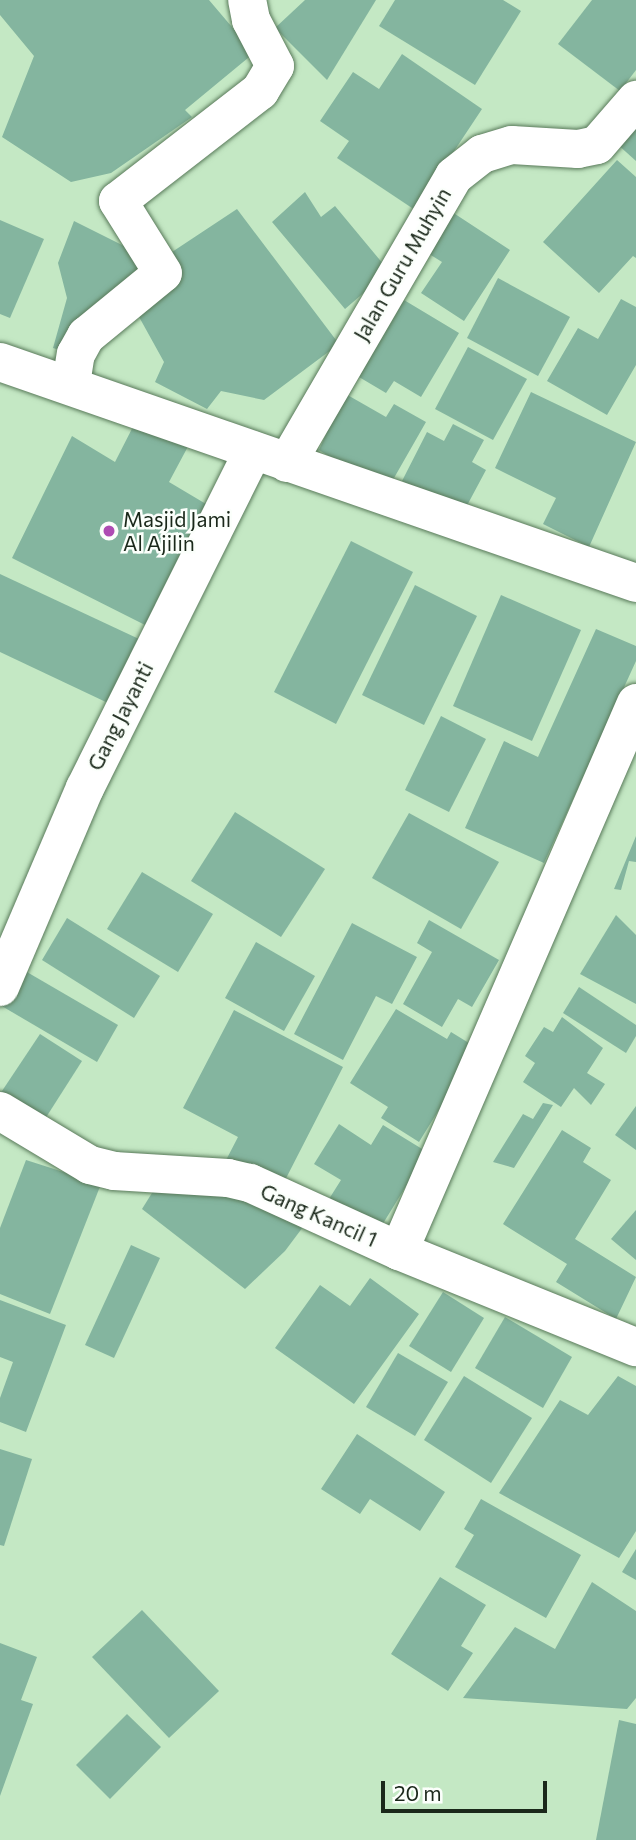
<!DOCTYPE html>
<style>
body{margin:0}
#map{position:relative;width:636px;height:1840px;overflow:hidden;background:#c4e8c4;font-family:Commissioner,sans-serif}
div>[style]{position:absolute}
.building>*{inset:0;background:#84b59f}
.roads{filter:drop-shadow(0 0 2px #597a5a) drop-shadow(0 0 2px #597a5a)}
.street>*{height:38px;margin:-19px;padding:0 19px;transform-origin:19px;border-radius:19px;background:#fff}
.dots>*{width:19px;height:19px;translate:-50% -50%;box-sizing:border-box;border:4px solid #fbfffb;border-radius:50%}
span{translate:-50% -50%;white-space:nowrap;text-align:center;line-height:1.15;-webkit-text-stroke:5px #fbfffb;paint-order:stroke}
.street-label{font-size:21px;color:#1a281a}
.poi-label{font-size:21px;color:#1a281a}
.left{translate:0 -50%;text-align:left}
.scale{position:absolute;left:381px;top:1781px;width:166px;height:32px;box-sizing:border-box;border:4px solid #1a281a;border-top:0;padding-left:9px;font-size:21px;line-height:24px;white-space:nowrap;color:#1a281a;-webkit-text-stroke:5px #fbfffb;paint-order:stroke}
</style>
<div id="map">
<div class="building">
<i style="clip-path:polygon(0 0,209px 0,254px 53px,185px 110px,192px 117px,111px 173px,71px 182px,2px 137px,34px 56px,0 15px)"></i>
<i style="clip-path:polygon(305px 0,376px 0,327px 80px,275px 28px)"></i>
<i style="clip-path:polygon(395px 0,503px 0,521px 11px,475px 85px,379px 26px)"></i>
<i style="clip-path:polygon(592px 0,636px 0,636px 70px,620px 91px,558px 44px)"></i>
<i style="clip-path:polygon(402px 54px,482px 109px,415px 210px,337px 158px,349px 141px,320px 121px,353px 72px,379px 89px)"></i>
<i style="clip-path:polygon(636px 120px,636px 161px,616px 143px)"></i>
<i style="clip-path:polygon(617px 160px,636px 177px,636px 258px,633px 256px,599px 293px,543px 242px)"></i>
<i style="clip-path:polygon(305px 192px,321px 217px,335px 206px,389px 271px,345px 309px,272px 222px)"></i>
<i style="clip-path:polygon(237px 209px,339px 344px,264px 400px,221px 391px,207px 409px,155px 382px,164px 362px,133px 306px,169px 254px)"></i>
<i style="clip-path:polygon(452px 212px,510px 250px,464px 321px,421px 293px,442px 262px,426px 252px)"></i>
<i style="clip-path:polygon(0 220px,44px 239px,10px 318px,0 314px)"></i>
<i style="clip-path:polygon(74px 221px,152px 260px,66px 352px,53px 348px,67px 298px,58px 263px)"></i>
<i style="clip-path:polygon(498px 278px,570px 317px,538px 376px,467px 338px)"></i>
<i style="clip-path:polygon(621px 299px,636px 307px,636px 365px,607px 415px,547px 381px,578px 328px,598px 339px)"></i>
<i style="clip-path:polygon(404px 300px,459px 333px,421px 397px,394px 381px,386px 393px,359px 377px)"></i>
<i style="clip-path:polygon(468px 347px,527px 379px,493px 440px,435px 409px)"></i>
<i style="clip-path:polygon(531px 392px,636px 442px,589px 547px,543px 524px,556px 498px,495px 468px)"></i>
<i style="clip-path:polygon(344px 393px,386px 417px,394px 404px,426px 422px,386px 492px,319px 450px)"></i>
<i style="clip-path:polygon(140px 413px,192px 439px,169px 482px,206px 504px,149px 627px,12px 558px,72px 436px,115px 462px)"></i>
<i style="clip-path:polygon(453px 424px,484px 440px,472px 462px,486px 470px,463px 513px,402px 481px,427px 432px,444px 441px)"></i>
<i style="clip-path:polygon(351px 541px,413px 572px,336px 724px,274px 692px)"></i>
<i style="clip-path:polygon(0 574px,139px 639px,108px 703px,0 652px)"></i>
<i style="clip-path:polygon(415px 585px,477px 616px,424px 725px,362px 695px)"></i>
<i style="clip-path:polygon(501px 595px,581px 630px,532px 741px,453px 706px)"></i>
<i style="clip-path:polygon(596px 629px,636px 646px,636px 661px,544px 863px,465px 828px,504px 741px,538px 757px)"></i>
<i style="clip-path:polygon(441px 716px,486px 739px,449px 812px,405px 790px)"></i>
<i style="clip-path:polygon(235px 812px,325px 869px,281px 937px,191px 881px)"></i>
<i style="clip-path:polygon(409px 813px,499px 862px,461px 929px,372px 878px)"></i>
<i style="clip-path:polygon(636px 836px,636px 862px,629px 861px,621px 890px,614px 889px)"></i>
<i style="clip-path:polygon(142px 872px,213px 914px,178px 972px,107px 929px)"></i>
<i style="clip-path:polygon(616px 915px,636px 935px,636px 1004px,580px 974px)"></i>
<i style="clip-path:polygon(67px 918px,160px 976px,134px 1018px,42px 960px)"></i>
<i style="clip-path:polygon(429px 920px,499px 960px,472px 1007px,458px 999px,442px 1027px,403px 1004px,432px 952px,417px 943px)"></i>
<i style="clip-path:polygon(352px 923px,417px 957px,392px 1004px,376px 996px,343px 1060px,294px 1034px)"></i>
<i style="clip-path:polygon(256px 942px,315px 976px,284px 1031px,225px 998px)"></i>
<i style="clip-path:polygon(20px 968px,118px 1025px,97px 1062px,0 1005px)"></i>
<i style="clip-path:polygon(579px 987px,636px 1025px,636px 1036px,626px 1053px,563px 1013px)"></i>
<i style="clip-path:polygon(396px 1009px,447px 1039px,451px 1032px,477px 1048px,419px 1142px,381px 1118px,388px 1107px,350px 1083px)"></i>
<i style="clip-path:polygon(234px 1010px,343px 1067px,279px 1192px,224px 1164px,238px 1137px,183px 1108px)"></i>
<i style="clip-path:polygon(562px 1017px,603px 1048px,587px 1073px,605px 1084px,591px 1105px,574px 1088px,561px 1107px,523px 1082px,535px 1063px,525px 1056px,544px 1027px,553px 1032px)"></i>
<i style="clip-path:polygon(40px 1034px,82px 1061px,38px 1130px,0 1094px)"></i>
<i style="clip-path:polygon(543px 1103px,553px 1105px,514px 1168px,493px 1162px,523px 1114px,533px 1119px)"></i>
<i style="clip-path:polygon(636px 1106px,636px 1150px,615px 1135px)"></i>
<i style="clip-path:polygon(339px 1124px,371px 1145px,383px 1125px,427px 1152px,379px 1230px,329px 1199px,341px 1180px,314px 1164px)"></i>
<i style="clip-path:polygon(562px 1130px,591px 1148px,583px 1162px,611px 1180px,575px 1239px,636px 1277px,616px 1319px,556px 1282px,567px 1264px,503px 1224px)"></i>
<i style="clip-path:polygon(26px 1160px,101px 1184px,50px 1314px,0 1294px,0 1228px)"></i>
<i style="clip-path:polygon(162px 1177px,309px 1219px,285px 1251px,245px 1289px,142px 1209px)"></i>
<i style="clip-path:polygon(636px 1210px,636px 1260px,611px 1239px)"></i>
<i style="clip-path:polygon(131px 1245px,160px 1258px,114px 1358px,85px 1345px)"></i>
<i style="clip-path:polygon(370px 1278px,419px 1314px,354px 1404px,275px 1348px,320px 1285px,350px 1306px)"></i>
<i style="clip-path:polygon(443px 1292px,484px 1318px,451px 1372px,409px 1346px)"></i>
<i style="clip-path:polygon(0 1300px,66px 1325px,26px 1432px,0 1422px,0 1398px,13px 1362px,0 1357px)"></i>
<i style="clip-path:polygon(505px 1317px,572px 1357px,543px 1408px,475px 1368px)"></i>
<i style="clip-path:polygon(398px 1353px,448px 1382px,415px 1436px,366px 1407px)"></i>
<i style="clip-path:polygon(464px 1376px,532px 1418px,491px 1483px,424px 1440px)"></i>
<i style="clip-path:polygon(618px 1376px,636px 1386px,636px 1531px,619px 1558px,499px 1493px,560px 1400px,588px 1415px)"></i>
<i style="clip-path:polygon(357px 1434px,445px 1492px,420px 1531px,370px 1499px,360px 1514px,321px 1489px)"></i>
<i style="clip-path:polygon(0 1449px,32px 1459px,4px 1546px,0 1545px)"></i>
<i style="clip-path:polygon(481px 1499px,581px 1555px,546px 1618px,455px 1567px,474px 1535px,464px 1529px)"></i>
<i style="clip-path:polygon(636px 1549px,636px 1580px,622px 1572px)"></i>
<i style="clip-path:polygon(440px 1577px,486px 1605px,461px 1646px,473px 1653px,448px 1691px,391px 1654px)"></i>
<i style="clip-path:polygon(592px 1582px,636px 1611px,636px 1698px,627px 1709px,463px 1698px,515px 1627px,555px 1649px)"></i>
<i style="clip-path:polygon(142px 1610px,219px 1691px,169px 1738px,92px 1657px)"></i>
<i style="clip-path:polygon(0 1643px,37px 1657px,21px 1700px,33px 1704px,0 1796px)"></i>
<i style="clip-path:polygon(127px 1714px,161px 1747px,110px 1799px,76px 1765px)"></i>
<i style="clip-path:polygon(619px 1720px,636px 1724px,636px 1840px,596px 1840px)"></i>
</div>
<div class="roads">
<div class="street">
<i style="left:0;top:362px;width:673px;rotate:19.16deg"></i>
<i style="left:71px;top:384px;width:30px;rotate:-81deg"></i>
<i style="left:76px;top:354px;width:21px;rotate:-61deg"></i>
<i style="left:86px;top:336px;width:99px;rotate:-39.3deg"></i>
<i style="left:163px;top:273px;width:85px;rotate:-122deg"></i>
<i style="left:118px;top:201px;width:180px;rotate:-37.8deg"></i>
<i style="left:260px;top:91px;width:29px;rotate:-59deg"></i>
<i style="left:275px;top:66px;width:52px;rotate:-117.6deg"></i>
<i style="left:251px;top:20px;width:20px;rotate:-101deg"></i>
<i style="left:287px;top:463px;width:332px;rotate:-59.8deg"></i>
<i style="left:454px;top:176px;width:36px;rotate:-38deg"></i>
<i style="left:482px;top:154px;width:31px;rotate:-17deg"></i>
<i style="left:512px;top:145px;width:66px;rotate:3.5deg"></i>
<i style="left:578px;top:149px;width:19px;rotate:-12deg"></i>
<i style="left:597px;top:145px;width:60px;rotate:-49.1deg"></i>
<i style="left:0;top:987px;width:216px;rotate:-66.9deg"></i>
<i style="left:85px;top:788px;width:377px;rotate:-63.5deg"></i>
<i style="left:0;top:1111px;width:105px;rotate:31deg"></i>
<i style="left:90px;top:1165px;width:25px;rotate:14deg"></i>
<i style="left:114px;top:1171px;width:114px;rotate:3.5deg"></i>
<i style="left:228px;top:1178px;width:23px;rotate:13deg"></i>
<i style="left:250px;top:1183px;width:164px;rotate:24.5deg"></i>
<i style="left:399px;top:1251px;width:256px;rotate:22.1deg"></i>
<i style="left:399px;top:1251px;width:597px;rotate:-66.61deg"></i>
</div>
</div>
<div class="dots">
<i style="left:109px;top:531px;background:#ae4cb3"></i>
</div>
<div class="street-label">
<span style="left:402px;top:264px;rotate:-60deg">Jalan Guru Muhyin</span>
<span style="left:120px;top:716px;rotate:-63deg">Gang Jayanti</span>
<span style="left:319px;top:1215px;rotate:24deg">Gang Kancil 1</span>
</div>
<div class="poi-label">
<span class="left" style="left:123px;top:531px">Masjid Jami<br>Al Ajilin</span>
</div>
<div class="scale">20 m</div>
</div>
